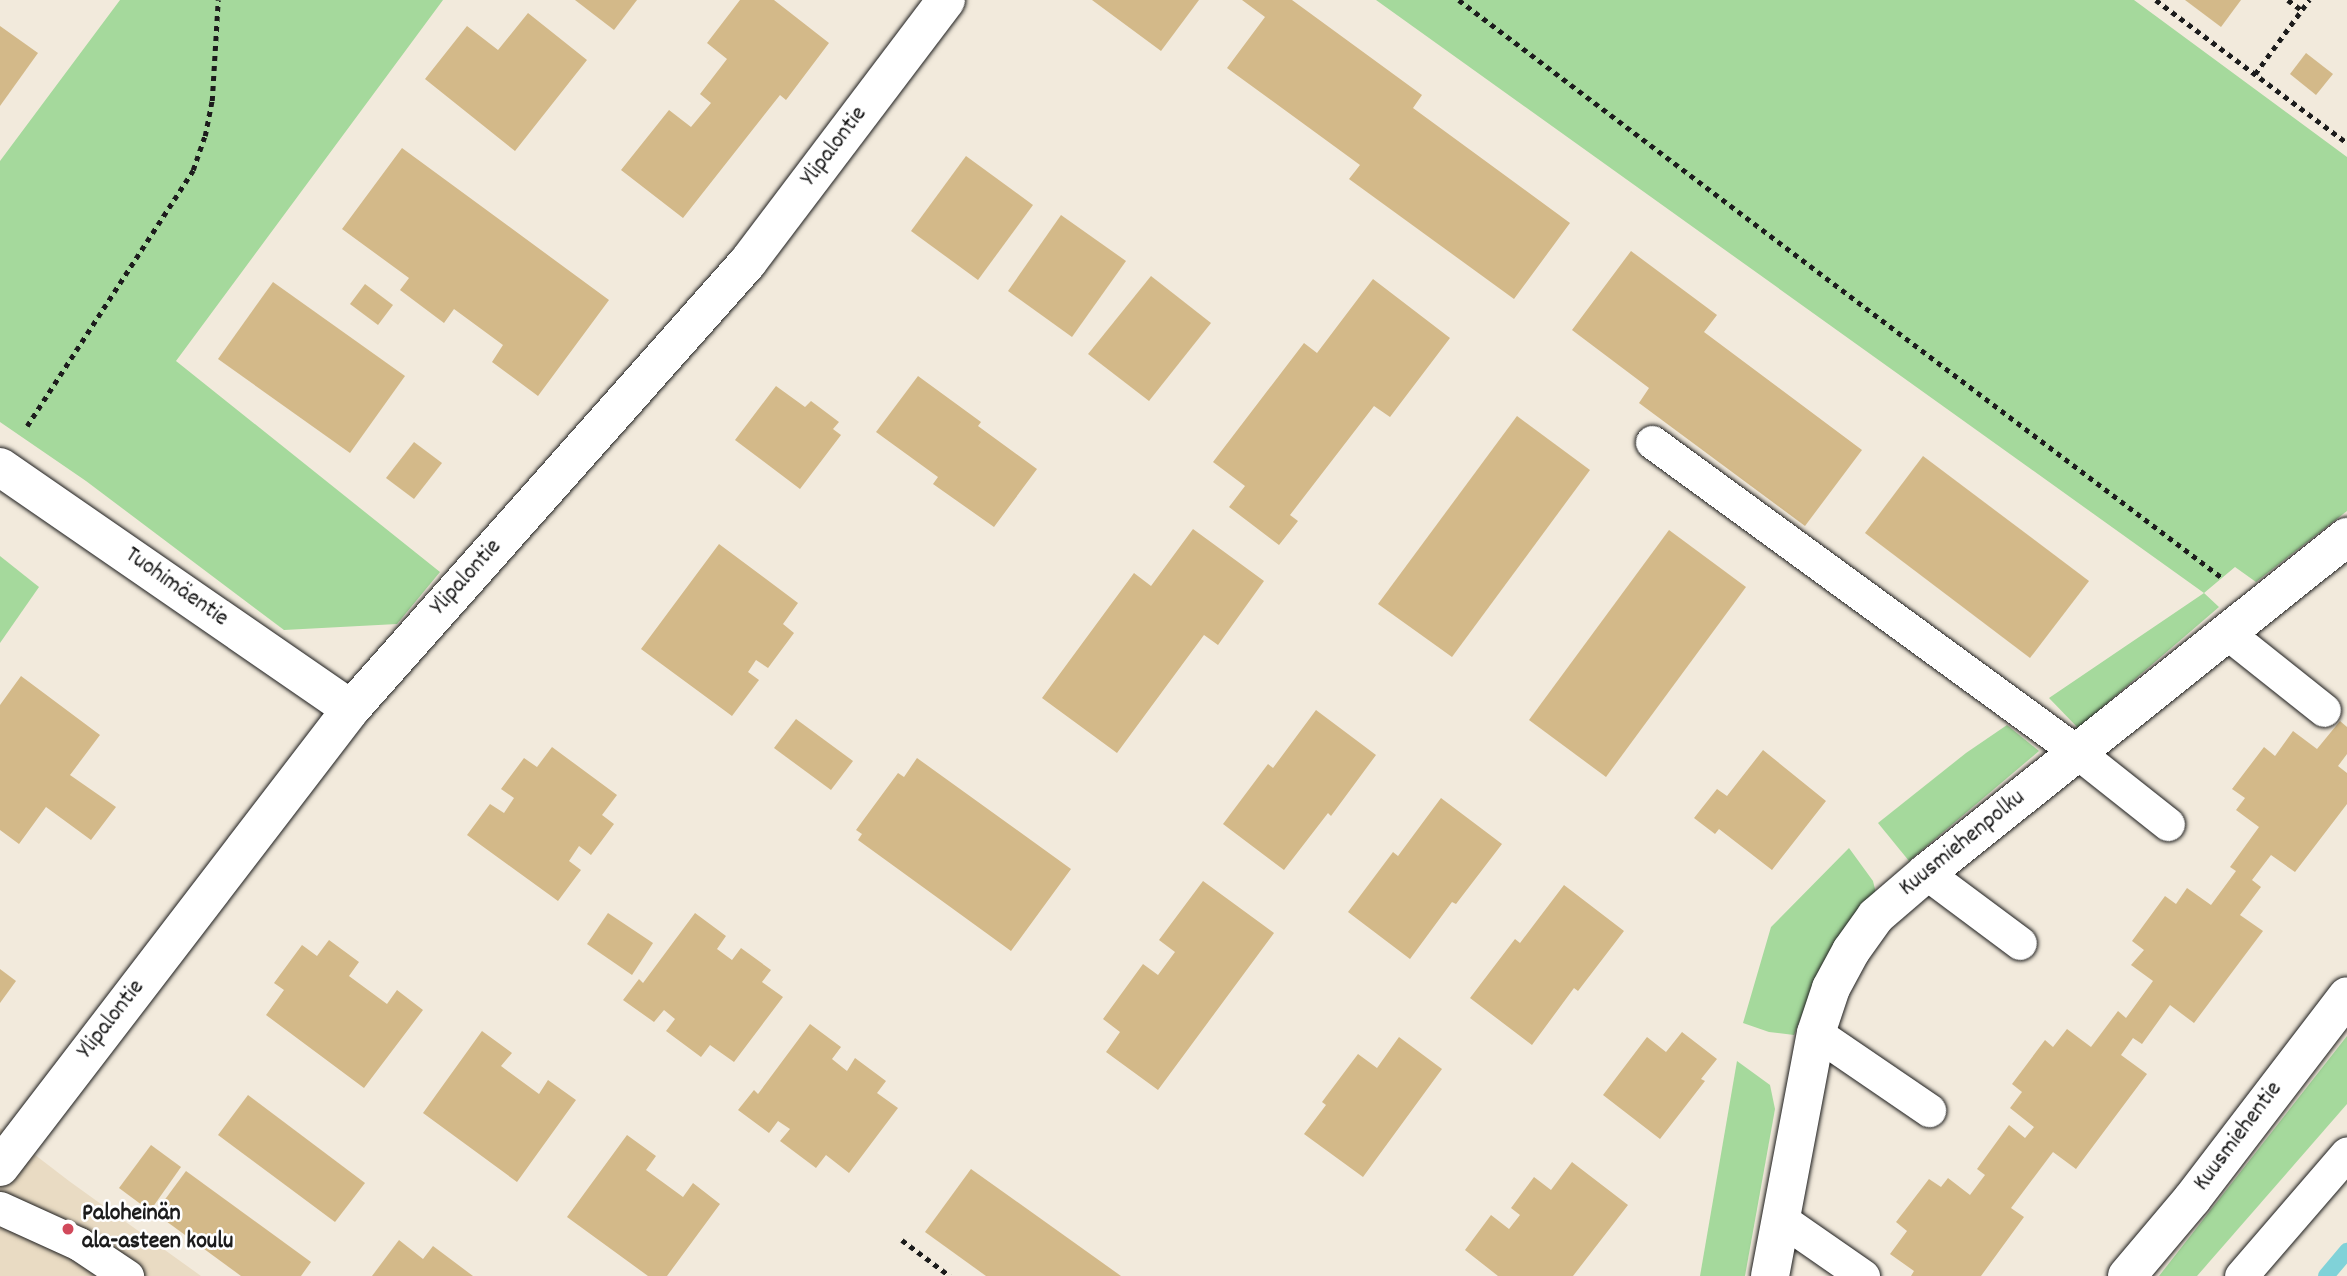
<!DOCTYPE html>
<meta charset="utf-8">
<style>
body{margin:0}
#map{position:relative;width:2347px;height:1276px;overflow:hidden;background:#f2eadc;font-family:Dekko,sans-serif}
div>[style]{position:absolute}
.built>*{inset:0;background:#e9dbc3}
.green>*{inset:0;background:#a5d99c}
.stream>*{height:16px;margin:-8px;padding:0 8px;transform-origin:8px;border-radius:8px;background:#80d2d8}
.building>*{inset:0;background:#d3b989}
.path>*{height:4.5px;margin-top:-2.25px;transform-origin:0;background:repeating-linear-gradient(90deg,#1c1c1c 0 5px,transparent 0 10px)}
.roads{filter:drop-shadow(0 0 2px #1c1c1c) drop-shadow(0 0 2px #1c1c1c)}
.lane>*{height:33px;margin:-16.5px;padding:0 16.5px;transform-origin:16.5px;border-radius:16.5px;background:#fff}
.street>*{height:38px;margin:-19px;padding:0 19px;transform-origin:19px;border-radius:19px;background:#fff}
.secondary>*{height:38px;margin:-19px;padding:0 19px;transform-origin:19px;border-radius:19px;background:#fff}
.dots>*{width:19px;height:19px;translate:-50% -50%;box-sizing:border-box;border:4px solid #fff;border-radius:50%}
span{translate:-50% -50%;white-space:nowrap;text-align:center;line-height:1.15;-webkit-text-stroke:5px #fff;paint-order:stroke}
.street-label{font-size:24px;color:#1c1c1c}
.poi-label{font-size:24px;color:#1c1c1c;font-weight:700}
.left{translate:0 -50%;text-align:left}
</style>
<div id="map">
<div class="built">
<i style="clip-path:polygon(0 1128px,69px 1181px,201px 1276px,0 1276px)"></i>
</div>
<div class="green">
<i style="clip-path:polygon(120px 0,443px 0,176px 361px,440px 572px,397px 624px,284px 630px,86px 481px,0 422px,0 161px)"></i>
<i style="clip-path:polygon(1376px 0,2134px 0,2347px 157px,2347px 511px,2256px 582px,2235px 567px,2204px 593px,2219px 607px,2078px 728px,2049px 698px,2204px 593px)"></i>
<i style="clip-path:polygon(0 556px,39px 587px,0 643px)"></i>
<i style="clip-path:polygon(2007px 725px,2039px 751px,1909px 861px,1878px 823px,1966px 753px)"></i>
<i style="clip-path:polygon(1849px 848px,1873px 881px,1876px 893px,1820px 969px,1794px 1035px,1769px 1032px,1743px 1023px,1771px 927px)"></i>
<i style="clip-path:polygon(2347px 1036px,2347px 1104px,2197px 1276px,2159px 1276px)"></i>
<i style="clip-path:polygon(1737px 1061px,1770px 1085px,1775px 1109px,1745px 1276px,1700px 1276px)"></i>
</div>
<div class="stream">
<i style="left:2326px;top:1276px;width:33px;rotate:-50deg"></i>
</div>
<div class="building">
<i style="clip-path:polygon(575px 0,637px 0,614px 30px)"></i>
<i style="clip-path:polygon(740px 0,774px 0,829px 43px,786px 100px,780px 95px,683px 218px,621px 170px,669px 110px,691px 127px,711px 103px,700px 94px,727px 59px,707px 43px)"></i>
<i style="clip-path:polygon(1092px 0,1199px 0,1161px 51px)"></i>
<i style="clip-path:polygon(1242px 0,1292px 0,1422px 95px,1413px 108px,1570px 223px,1514px 299px,1349px 179px,1360px 165px,1227px 68px,1265px 17px)"></i>
<i style="clip-path:polygon(2185px 0,2241px 0,2221px 27px)"></i>
<i style="clip-path:polygon(528px 13px,587px 60px,515px 151px,425px 79px,467px 26px,498px 50px)"></i>
<i style="clip-path:polygon(0 26px,38px 53px,0 106px)"></i>
<i style="clip-path:polygon(2306px 53px,2333px 74px,2316px 95px,2290px 74px)"></i>
<i style="clip-path:polygon(402px 148px,609px 300px,538px 396px,492px 362px,503px 345px,454px 309px,444px 323px,400px 290px,409px 278px,342px 229px)"></i>
<i style="clip-path:polygon(966px 156px,1033px 205px,978px 280px,911px 231px)"></i>
<i style="clip-path:polygon(1061px 215px,1126px 261px,1072px 337px,1008px 291px)"></i>
<i style="clip-path:polygon(1631px 251px,1717px 315px,1704px 332px,1862px 450px,1805px 526px,1639px 403px,1649px 388px,1572px 330px)"></i>
<i style="clip-path:polygon(1151px 276px,1211px 323px,1149px 401px,1088px 354px)"></i>
<i style="clip-path:polygon(1373px 279px,1450px 338px,1390px 417px,1374px 406px,1290px 515px,1298px 521px,1279px 545px,1229px 507px,1245px 486px,1213px 462px,1304px 343px,1317px 353px)"></i>
<i style="clip-path:polygon(273px 282px,405px 376px,350px 453px,218px 359px)"></i>
<i style="clip-path:polygon(365px 284px,393px 305px,378px 325px,350px 304px)"></i>
<i style="clip-path:polygon(918px 376px,981px 422px,978px 426px,1037px 469px,994px 527px,933px 484px,938px 477px,876px 432px)"></i>
<i style="clip-path:polygon(776px 386px,805px 407px,811px 401px,839px 422px,833px 429px,841px 435px,800px 489px,735px 440px)"></i>
<i style="clip-path:polygon(1517px 416px,1590px 470px,1452px 657px,1378px 604px)"></i>
<i style="clip-path:polygon(414px 442px,442px 463px,414px 499px,386px 478px)"></i>
<i style="clip-path:polygon(1923px 456px,2089px 581px,2030px 658px,1865px 533px)"></i>
<i style="clip-path:polygon(1193px 529px,1264px 581px,1218px 645px,1204px 635px,1117px 753px,1042px 698px,1134px 573px,1151px 586px)"></i>
<i style="clip-path:polygon(1669px 530px,1746px 587px,1606px 777px,1529px 720px)"></i>
<i style="clip-path:polygon(719px 544px,798px 603px,783px 624px,794px 633px,768px 668px,756px 660px,748px 672px,759px 680px,732px 716px,641px 649px)"></i>
<i style="clip-path:polygon(21px 676px,100px 735px,70px 775px,116px 807px,91px 840px,46px 807px,19px 844px,0 830px,0 705px)"></i>
<i style="clip-path:polygon(1316px 710px,1376px 755px,1331px 816px,1328px 813px,1284px 870px,1223px 824px,1268px 764px,1273px 768px)"></i>
<i style="clip-path:polygon(796px 719px,853px 761px,831px 790px,774px 748px)"></i>
<i style="clip-path:polygon(2340px 721px,2347px 727px,2347px 754px,2338px 766px,2347px 773px,2347px 804px,2295px 872px,2271px 855px,2252px 880px,2261px 887px,2240px 915px,2263px 931px,2194px 1023px,2170px 1005px,2142px 1044px,2133px 1038px,2121px 1055px,2147px 1074px,2076px 1169px,2053px 1152px,2011px 1208px,2024px 1217px,1981px 1276px,1911px 1276px,1914px 1271px,1890px 1254px,1907px 1231px,1896px 1222px,1929px 1179px,1941px 1187px,1948px 1178px,1970px 1195px,1985px 1175px,1977px 1169px,2009px 1125px,2025px 1138px,2034px 1127px,2010px 1108px,2022px 1092px,2012px 1084px,2045px 1040px,2053px 1047px,2067px 1029px,2091px 1047px,2118px 1011px,2126px 1018px,2153px 981px,2131px 965px,2144px 950px,2132px 941px,2165px 896px,2176px 904px,2187px 888px,2211px 905px,2236px 871px,2230px 867px,2259px 827px,2236px 810px,2245px 798px,2232px 789px,2264px 747px,2275px 756px,2293px 731px,2317px 749px)"></i>
<i style="clip-path:polygon(552px 747px,617px 795px,602px 815px,614px 824px,591px 855px,579px 846px,569px 861px,581px 870px,558px 901px,467px 835px,490px 804px,504px 813px,514px 798px,501px 789px,524px 758px,537px 767px)"></i>
<i style="clip-path:polygon(1763px 750px,1826px 801px,1772px 870px,1719px 829px,1715px 834px,1694px 818px,1717px 789px,1727px 796px)"></i>
<i style="clip-path:polygon(917px 758px,1071px 869px,1011px 951px,858px 840px,862px 834px,856px 830px,898px 773px,904px 777px)"></i>
<i style="clip-path:polygon(1441px 798px,1502px 844px,1456px 904px,1452px 902px,1410px 959px,1348px 912px,1393px 852px,1398px 856px)"></i>
<i style="clip-path:polygon(1203px 881px,1274px 933px,1158px 1090px,1106px 1052px,1120px 1032px,1103px 1019px,1143px 964px,1158px 975px,1175px 952px,1159px 940px)"></i>
<i style="clip-path:polygon(1564px 885px,1624px 931px,1578px 991px,1574px 988px,1532px 1045px,1470px 998px,1515px 939px,1520px 943px)"></i>
<i style="clip-path:polygon(608px 913px,653px 943px,632px 975px,587px 944px)"></i>
<i style="clip-path:polygon(695px 913px,726px 936px,717px 949px,732px 960px,741px 948px,771px 970px,762px 982px,783px 997px,734px 1062px,710px 1045px,701px 1057px,666px 1031px,675px 1019px,664px 1010px,654px 1022px,623px 1000px,639px 979px,643px 983px)"></i>
<i style="clip-path:polygon(329px 940px,359px 962px,349px 976px,387px 1004px,397px 990px,423px 1010px,364px 1088px,266px 1015px,284px 990px,274px 983px,302px 945px,317px 956px)"></i>
<i style="clip-path:polygon(0 969px,16px 981px,0 1003px)"></i>
<i style="clip-path:polygon(810px 1024px,841px 1047px,832px 1059px,847px 1071px,855px 1058px,886px 1081px,877px 1093px,898px 1108px,849px 1173px,826px 1155px,816px 1168px,780px 1141px,790px 1129px,778px 1121px,769px 1133px,738px 1110px,754px 1090px,758px 1094px)"></i>
<i style="clip-path:polygon(482px 1031px,512px 1053px,501px 1066px,539px 1094px,548px 1080px,576px 1100px,517px 1182px,423px 1113px)"></i>
<i style="clip-path:polygon(1682px 1032px,1717px 1059px,1701px 1079px,1705px 1081px,1660px 1139px,1603px 1095px,1647px 1037px,1666px 1052px)"></i>
<i style="clip-path:polygon(1399px 1037px,1442px 1069px,1363px 1177px,1304px 1134px,1326px 1105px,1322px 1102px,1358px 1054px,1377px 1068px)"></i>
<i style="clip-path:polygon(248px 1095px,365px 1183px,335px 1222px,218px 1135px)"></i>
<i style="clip-path:polygon(627px 1135px,656px 1156px,646px 1170px,683px 1197px,693px 1183px,720px 1204px,667px 1276px,648px 1276px,567px 1217px)"></i>
<i style="clip-path:polygon(151px 1145px,181px 1167px,150px 1211px,119px 1188px)"></i>
<i style="clip-path:polygon(1572px 1162px,1628px 1205px,1573px 1276px,1498px 1276px,1465px 1250px,1491px 1215px,1509px 1229px,1520px 1215px,1511px 1208px,1534px 1177px,1551px 1190px)"></i>
<i style="clip-path:polygon(971px 1169px,1121px 1276px,986px 1276px,925px 1232px)"></i>
<i style="clip-path:polygon(186px 1171px,311px 1262px,301px 1276px,241px 1276px,155px 1213px)"></i>
<i style="clip-path:polygon(399px 1240px,423px 1259px,433px 1246px,473px 1276px,372px 1276px)"></i>
</div>
<div class="path">
<i style="left:1459px;top:0;width:956px;rotate:37.13deg"></i>
<i style="left:2156px;top:0;width:239px;rotate:36.8deg"></i>
<i style="left:2288px;top:0;width:17px;rotate:36deg"></i>
<i style="left:2255px;top:74px;width:92px;rotate:-53.9deg"></i>
<i style="left:27px;top:426px;width:305px;rotate:-57deg"></i>
<i style="left:193px;top:170px;width:36px;rotate:-71deg"></i>
<i style="left:205px;top:136px;width:36px;rotate:-79deg"></i>
<i style="left:212px;top:101px;width:101px;rotate:-86.6deg"></i>
<i style="left:902px;top:1240px;width:60px;rotate:36.9deg"></i>
</div>
<div class="roads">
<div class="lane">
<i style="left:1652px;top:442px;width:526px;rotate:36.11deg"></i>
<i style="left:2077px;top:752px;width:116px;rotate:38.4deg"></i>
<i style="left:2226px;top:632px;width:125px;rotate:38.5deg"></i>
<i style="left:1926px;top:873px;width:117px;rotate:36.7deg"></i>
<i style="left:1816px;top:1033px;width:137px;rotate:34.3deg"></i>
<i style="left:0;top:1208px;width:87px;rotate:24.5deg"></i>
<i style="left:79px;top:1244px;width:58px;rotate:33.7deg"></i>
<i style="left:1781px;top:1219px;width:100px;rotate:34.8deg"></i>
<i style="left:2241px;top:1276px;width:162px;rotate:-49.2deg"></i>
</div>
<div class="street">
<i style="left:0;top:467px;width:426px;rotate:34.6deg"></i>
<i style="left:0;top:1167px;width:577px;rotate:-52.53deg"></i>
<i style="left:351px;top:709px;width:598px;rotate:-48.39deg"></i>
<i style="left:748px;top:262px;width:328px;rotate:-52.9deg"></i>
<i style="left:1770px;top:1276px;width:247px;rotate:-79.3deg"></i>
<i style="left:1816px;top:1033px;width:47px;rotate:-71.6deg"></i>
<i style="left:1831px;top:988px;width:42px;rotate:-61.6deg"></i>
<i style="left:1851px;top:951px;width:43px;rotate:-54.5deg"></i>
<i style="left:1876px;top:916px;width:66px;rotate:-40.7deg"></i>
<i style="left:1926px;top:873px;width:539px;rotate:-38.59deg"></i>
</div>
<div class="secondary">
<i style="left:2127px;top:1276px;width:101px;rotate:-49.8deg"></i>
<i style="left:2192px;top:1199px;width:255px;rotate:-52.6deg"></i>
</div>
</div>
<div class="dots">
<i style="left:68px;top:1229px;background:#d1495b"></i>
</div>
<div class="street-label">
<span style="left:835px;top:147px;rotate:-53deg">Ylipalontie</span>
<span style="left:467px;top:578px;rotate:-48deg">Ylipalontie</span>
<span style="left:176px;top:588px;rotate:35deg">Tuohimäentie</span>
<span style="left:1963px;top:844px;rotate:-39deg">Kuusmiehenpolku</span>
<span style="left:112px;top:1020px;rotate:-52deg">Ylipalontie</span>
<span style="left:2239px;top:1137px;rotate:-53deg">Kuusmiehentie</span>
</div>
<div class="poi-label">
<span class="left" style="left:82px;top:1229px">Paloheinän<br>ala-asteen koulu</span>
</div>
</div>
